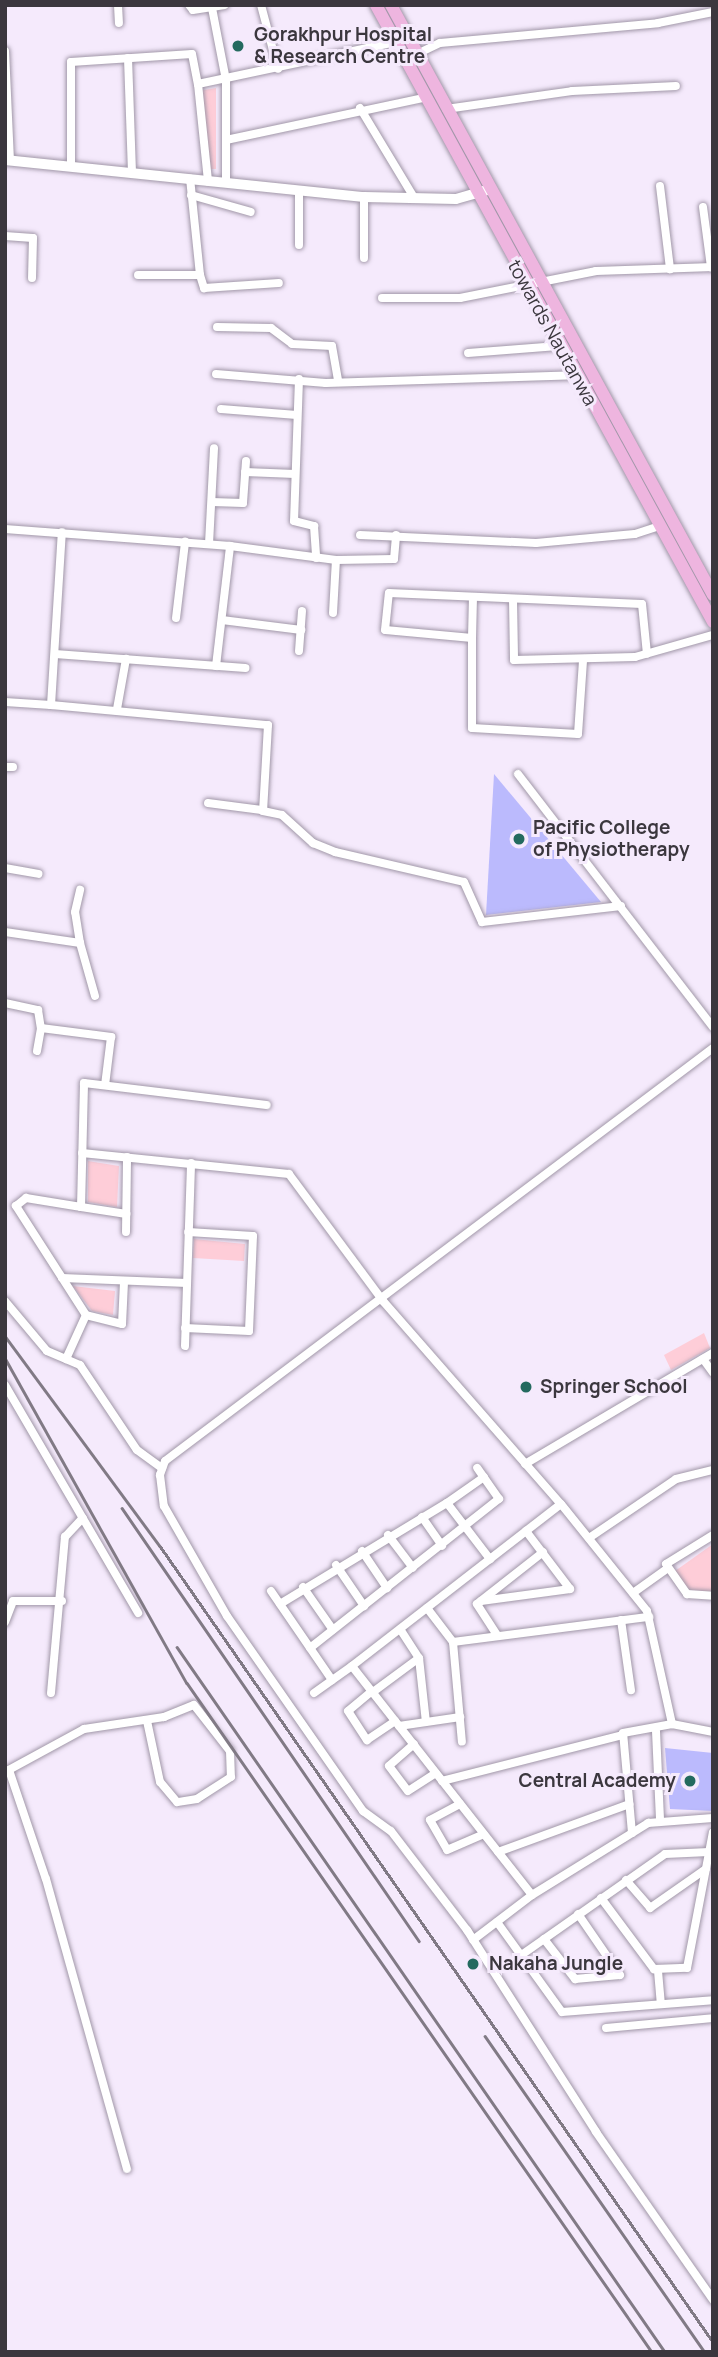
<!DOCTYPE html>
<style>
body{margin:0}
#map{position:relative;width:718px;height:2357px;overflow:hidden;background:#f5eafc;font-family:Manrope,sans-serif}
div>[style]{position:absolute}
.green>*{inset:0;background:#fecdd8}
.building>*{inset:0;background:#bbbafd}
.roads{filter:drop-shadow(0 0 2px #a197a8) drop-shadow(0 0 2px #a197a8)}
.street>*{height:8px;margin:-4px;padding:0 4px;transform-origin:4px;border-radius:4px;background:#fff}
.secondary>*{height:10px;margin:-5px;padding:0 5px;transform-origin:5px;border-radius:5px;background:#fff}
.primary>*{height:12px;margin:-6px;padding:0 6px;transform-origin:6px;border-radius:6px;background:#eeb5df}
.rail>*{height:2.5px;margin:-1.25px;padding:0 1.25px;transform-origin:1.25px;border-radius:1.25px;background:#817a85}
.dots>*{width:19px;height:19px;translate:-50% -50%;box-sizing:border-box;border:4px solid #f5eafc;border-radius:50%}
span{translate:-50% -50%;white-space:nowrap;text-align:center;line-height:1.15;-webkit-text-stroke:6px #f5eafc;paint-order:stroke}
.poi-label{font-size:19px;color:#3b373e;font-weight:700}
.left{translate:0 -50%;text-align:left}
.right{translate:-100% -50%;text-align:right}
.street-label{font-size:19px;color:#3b373e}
.frame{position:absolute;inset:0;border:7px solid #3b373e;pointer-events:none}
</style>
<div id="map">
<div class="green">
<i style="clip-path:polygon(216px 88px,216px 169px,205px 169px,198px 91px)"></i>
<i style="clip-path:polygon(88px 1161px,119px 1166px,117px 1207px,88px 1202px)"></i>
<i style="clip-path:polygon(194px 1239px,245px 1244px,244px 1261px,193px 1258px)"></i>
<i style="clip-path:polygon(73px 1286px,115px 1291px,113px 1315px,92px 1311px)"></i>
<i style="clip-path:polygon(704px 1333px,710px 1348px,671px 1370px,664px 1355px)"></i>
<i style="clip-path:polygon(713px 1544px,713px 1592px,689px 1590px,675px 1571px)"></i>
</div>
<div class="building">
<i style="clip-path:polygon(494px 774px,601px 902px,486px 915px)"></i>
<i style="clip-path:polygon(665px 1748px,713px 1753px,713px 1811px,670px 1809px)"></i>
</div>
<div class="roads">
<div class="street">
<i style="left:118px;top:5px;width:18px;rotate:87deg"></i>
<i style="left:189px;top:5px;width:6px;rotate:51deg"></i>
<i style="left:193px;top:10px;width:32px;rotate:-9deg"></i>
<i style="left:261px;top:5px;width:66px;rotate:75.1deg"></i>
<i style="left:212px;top:8px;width:73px;rotate:79deg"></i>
<i style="left:226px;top:80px;width:103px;rotate:90deg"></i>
<i style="left:5px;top:51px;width:109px;rotate:87.4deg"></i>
<i style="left:417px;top:54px;width:25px;rotate:-26deg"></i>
<i style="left:440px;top:43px;width:219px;rotate:-5.2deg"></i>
<i style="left:658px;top:23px;width:56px;rotate:-11.3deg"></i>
<i style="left:128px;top:58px;width:115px;rotate:88deg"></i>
<i style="left:198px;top:84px;width:98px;rotate:84.1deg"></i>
<i style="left:360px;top:108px;width:106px;rotate:58.9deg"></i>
<i style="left:446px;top:109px;width:127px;rotate:-8.1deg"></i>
<i style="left:572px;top:91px;width:104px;rotate:-2.8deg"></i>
<i style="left:226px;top:140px;width:201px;rotate:-12deg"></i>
<i style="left:71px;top:166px;width:104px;rotate:-90deg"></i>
<i style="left:71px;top:62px;width:121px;rotate:-3.8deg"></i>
<i style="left:192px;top:54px;width:31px;rotate:79deg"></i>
<i style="left:198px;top:84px;width:202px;rotate:-12deg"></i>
<i style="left:660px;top:186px;width:84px;rotate:83.1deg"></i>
<i style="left:299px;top:191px;width:54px;rotate:90deg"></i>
<i style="left:191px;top:195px;width:62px;rotate:15.8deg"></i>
<i style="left:364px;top:197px;width:61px;rotate:90deg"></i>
<i style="left:703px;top:207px;width:61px;rotate:82.4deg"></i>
<i style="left:5px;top:236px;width:28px;rotate:4deg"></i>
<i style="left:33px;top:238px;width:40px;rotate:91.4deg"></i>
<i style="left:138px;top:275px;width:62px"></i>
<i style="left:200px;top:275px;width:97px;rotate:-95.9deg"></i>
<i style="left:200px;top:275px;width:14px;rotate:73deg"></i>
<i style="left:204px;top:288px;width:75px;rotate:-3.8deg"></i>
<i style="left:382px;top:298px;width:78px"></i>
<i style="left:460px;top:298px;width:139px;rotate:-11.2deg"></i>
<i style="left:596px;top:271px;width:117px;rotate:-2deg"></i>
<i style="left:217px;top:327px;width:54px;rotate:1.1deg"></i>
<i style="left:271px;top:328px;width:26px;rotate:37deg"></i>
<i style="left:292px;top:344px;width:40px;rotate:2.9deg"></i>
<i style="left:332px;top:346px;width:36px;rotate:80deg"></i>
<i style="left:468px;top:353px;width:90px;rotate:-4.4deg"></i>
<i style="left:216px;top:374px;width:110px;rotate:4.7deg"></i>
<i style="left:326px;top:383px;width:249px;rotate:-1.8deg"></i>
<i style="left:299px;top:379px;width:142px;rotate:92deg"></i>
<i style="left:294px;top:521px;width:21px;rotate:14deg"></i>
<i style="left:314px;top:526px;width:32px;rotate:86deg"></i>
<i style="left:221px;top:409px;width:76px;rotate:4.5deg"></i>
<i style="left:245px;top:472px;width:50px;rotate:2.3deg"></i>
<i style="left:212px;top:502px;width:31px;rotate:2deg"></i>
<i style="left:243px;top:503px;width:42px;rotate:-85.9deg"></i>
<i style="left:5px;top:529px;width:226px;rotate:4.3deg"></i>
<i style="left:230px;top:546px;width:107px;rotate:7.5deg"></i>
<i style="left:336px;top:560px;width:58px;rotate:-1deg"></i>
<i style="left:394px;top:559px;width:24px;rotate:-85deg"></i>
<i style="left:360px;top:535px;width:176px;rotate:2.6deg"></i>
<i style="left:536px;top:543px;width:99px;rotate:-5.2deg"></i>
<i style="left:635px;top:534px;width:25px;rotate:-18deg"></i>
<i style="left:209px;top:544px;width:96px;rotate:-87deg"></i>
<i style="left:473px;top:597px;width:41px;rotate:91.4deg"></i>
<i style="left:472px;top:638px;width:87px;rotate:-174.7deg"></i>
<i style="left:385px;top:630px;width:37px;rotate:-84deg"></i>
<i style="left:389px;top:593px;width:253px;rotate:2.5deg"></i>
<i style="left:642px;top:604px;width:50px;rotate:84.3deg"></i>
<i style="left:513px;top:600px;width:60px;rotate:89deg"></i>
<i style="left:514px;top:660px;width:121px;rotate:-1.4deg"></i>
<i style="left:635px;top:657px;width:81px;rotate:-15.8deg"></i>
<i style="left:333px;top:613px;width:53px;rotate:-86.8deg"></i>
<i style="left:176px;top:618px;width:77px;rotate:-83.2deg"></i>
<i style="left:222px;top:620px;width:80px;rotate:7.2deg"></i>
<i style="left:472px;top:638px;width:90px;rotate:90deg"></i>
<i style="left:472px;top:728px;width:106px;rotate:3.2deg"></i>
<i style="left:578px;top:734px;width:73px;rotate:-86.1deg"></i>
<i style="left:299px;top:651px;width:40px;rotate:-85.7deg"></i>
<i style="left:55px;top:654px;width:191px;rotate:4.2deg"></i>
<i style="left:216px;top:666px;width:121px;rotate:-83.3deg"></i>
<i style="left:5px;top:702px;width:46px;rotate:3.7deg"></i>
<i style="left:51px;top:705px;width:173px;rotate:-86.4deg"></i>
<i style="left:51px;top:705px;width:218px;rotate:5.3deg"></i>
<i style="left:268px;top:725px;width:86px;rotate:93.3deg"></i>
<i style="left:263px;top:811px;width:19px;rotate:12deg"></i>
<i style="left:282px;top:815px;width:42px;rotate:42.1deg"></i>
<i style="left:313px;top:843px;width:24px;rotate:22deg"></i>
<i style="left:335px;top:852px;width:132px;rotate:13.1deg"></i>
<i style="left:464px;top:882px;width:44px;rotate:65.8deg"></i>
<i style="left:482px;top:922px;width:140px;rotate:-6.6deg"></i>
<i style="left:117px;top:709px;width:51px;rotate:-79.8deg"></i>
<i style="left:5px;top:767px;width:8px"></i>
<i style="left:518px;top:774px;width:319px;rotate:52.4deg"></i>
<i style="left:208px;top:803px;width:54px;rotate:7.4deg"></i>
<i style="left:5px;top:868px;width:34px;rotate:10deg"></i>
<i style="left:5px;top:932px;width:76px;rotate:8.3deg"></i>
<i style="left:80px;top:943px;width:55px;rotate:74.2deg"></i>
<i style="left:80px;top:943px;width:31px;rotate:-99deg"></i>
<i style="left:75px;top:912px;width:23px;rotate:-77deg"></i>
<i style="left:5px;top:1003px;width:34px;rotate:12deg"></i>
<i style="left:38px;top:1010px;width:18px;rotate:81deg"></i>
<i style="left:41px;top:1028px;width:71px;rotate:7.3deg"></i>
<i style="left:111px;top:1037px;width:48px;rotate:97.1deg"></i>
<i style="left:713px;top:1048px;width:686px;rotate:143deg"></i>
<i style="left:165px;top:1461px;width:15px;rotate:110deg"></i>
<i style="left:160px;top:1475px;width:31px;rotate:83deg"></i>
<i style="left:164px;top:1506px;width:127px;rotate:60.2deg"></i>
<i style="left:227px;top:1616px;width:238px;rotate:55.1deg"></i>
<i style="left:363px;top:1811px;width:34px;rotate:36deg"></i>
<i style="left:391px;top:1831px;width:125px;rotate:52.5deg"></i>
<i style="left:467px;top:1930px;width:240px;rotate:57.4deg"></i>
<i style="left:596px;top:2132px;width:205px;rotate:55.1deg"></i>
<i style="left:37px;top:1051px;width:23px;rotate:-80deg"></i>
<i style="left:82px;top:1153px;width:208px;rotate:5.8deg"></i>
<i style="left:289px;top:1174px;width:158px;rotate:53.5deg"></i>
<i style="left:383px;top:1301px;width:270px;rotate:48.8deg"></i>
<i style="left:561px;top:1504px;width:137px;rotate:51.2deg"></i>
<i style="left:647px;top:1611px;width:116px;rotate:77.5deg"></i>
<i style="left:81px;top:1207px;width:46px;rotate:8.8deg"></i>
<i style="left:126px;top:1232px;width:75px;rotate:-89.2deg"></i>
<i style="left:62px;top:1278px;width:125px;rotate:2.3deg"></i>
<i style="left:124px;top:1282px;width:42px;rotate:92.7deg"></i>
<i style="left:122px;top:1324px;width:37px;rotate:-166deg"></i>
<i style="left:86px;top:1315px;width:130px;rotate:-122.7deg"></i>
<i style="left:16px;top:1206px;width:13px;rotate:-39deg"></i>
<i style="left:26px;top:1198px;width:56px;rotate:9.3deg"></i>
<i style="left:81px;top:1207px;width:124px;rotate:-88.6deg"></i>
<i style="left:84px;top:1083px;width:184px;rotate:6.9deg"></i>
<i style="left:5px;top:1301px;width:65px;rotate:50deg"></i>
<i style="left:47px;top:1351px;width:36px;rotate:23deg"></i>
<i style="left:80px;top:1365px;width:102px;rotate:56.2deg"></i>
<i style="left:137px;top:1450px;width:31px;rotate:36deg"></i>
<i style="left:185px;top:1328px;width:64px;rotate:2.7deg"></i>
<i style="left:249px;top:1331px;width:95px;rotate:-87.6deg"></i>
<i style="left:253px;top:1236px;width:65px;rotate:-176.5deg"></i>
<i style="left:185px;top:1346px;width:183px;rotate:-88.1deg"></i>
<i style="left:66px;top:1359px;width:48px;rotate:-65.6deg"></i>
<i style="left:703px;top:1359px;width:17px;rotate:54deg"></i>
<i style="left:5px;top:1385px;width:264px;rotate:59.7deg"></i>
<i style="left:525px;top:1464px;width:218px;rotate:-30.6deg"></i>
<i style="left:484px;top:1477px;width:45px;rotate:144.9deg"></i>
<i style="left:447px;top:1503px;width:71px;rotate:52.5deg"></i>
<i style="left:422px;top:1517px;width:35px;rotate:55deg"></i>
<i style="left:388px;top:1535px;width:41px;rotate:52.9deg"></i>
<i style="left:713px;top:1535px;width:55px;rotate:148.3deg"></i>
<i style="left:666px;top:1564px;width:37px;rotate:55deg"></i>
<i style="left:687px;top:1594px;width:26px;rotate:4deg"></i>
<i style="left:589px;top:1538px;width:105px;rotate:-34.1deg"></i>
<i style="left:676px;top:1479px;width:38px;rotate:-14deg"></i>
<i style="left:362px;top:1551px;width:45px;rotate:56deg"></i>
<i style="left:336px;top:1565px;width:50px;rotate:55.7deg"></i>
<i style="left:303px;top:1587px;width:52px;rotate:55.1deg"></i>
<i style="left:271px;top:1591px;width:108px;rotate:55.6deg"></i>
<i style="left:633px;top:1593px;width:43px;rotate:-35.5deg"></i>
<i style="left:481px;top:1601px;width:90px;rotate:-7.7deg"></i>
<i style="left:570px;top:1589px;width:73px;rotate:-127.2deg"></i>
<i style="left:280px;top:1604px;width:195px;rotate:-31.2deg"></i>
<i style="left:427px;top:1608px;width:43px;rotate:52.6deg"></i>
<i style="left:453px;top:1642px;width:100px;rotate:84.9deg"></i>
<i style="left:621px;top:1620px;width:71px;rotate:81.9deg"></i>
<i style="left:5px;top:1622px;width:22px;rotate:-69deg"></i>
<i style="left:13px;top:1601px;width:49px"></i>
<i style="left:400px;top:1629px;width:35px;rotate:57deg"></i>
<i style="left:419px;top:1658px;width:64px;rotate:83.8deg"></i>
<i style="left:497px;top:1635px;width:37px;rotate:-123deg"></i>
<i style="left:477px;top:1604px;width:84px;rotate:-38.2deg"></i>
<i style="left:453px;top:1642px;width:198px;rotate:-7.3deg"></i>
<i style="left:310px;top:1648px;width:241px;rotate:-38.3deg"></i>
<i style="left:499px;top:1499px;width:38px;rotate:-125deg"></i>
<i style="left:372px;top:1691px;width:31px;rotate:140deg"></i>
<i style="left:348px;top:1711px;width:35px;rotate:57deg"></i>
<i style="left:367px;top:1740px;width:34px;rotate:-34deg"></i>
<i style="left:373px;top:1692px;width:57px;rotate:-36.5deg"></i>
<i style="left:51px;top:1693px;width:157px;rotate:-84.9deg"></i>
<i style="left:65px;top:1537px;width:26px;rotate:-47deg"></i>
<i style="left:314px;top:1693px;width:47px;rotate:-35.4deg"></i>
<i style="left:672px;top:1724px;width:42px;rotate:11deg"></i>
<i style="left:399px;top:1726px;width:62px;rotate:-8.4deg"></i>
<i style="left:656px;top:1731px;width:88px;rotate:87.4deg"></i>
<i style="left:414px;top:1744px;width:33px;rotate:139deg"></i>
<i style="left:389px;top:1766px;width:31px;rotate:53deg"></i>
<i style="left:408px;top:1791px;width:33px;rotate:-33deg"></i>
<i style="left:9px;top:1770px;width:115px;rotate:71.3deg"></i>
<i style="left:46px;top:1879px;width:301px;rotate:74.4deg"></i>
<i style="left:5px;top:1772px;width:90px;rotate:-28.6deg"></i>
<i style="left:84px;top:1729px;width:81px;rotate:-8.5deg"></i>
<i style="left:164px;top:1717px;width:32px;rotate:-22deg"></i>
<i style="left:194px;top:1705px;width:58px;rotate:52deg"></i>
<i style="left:230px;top:1751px;width:26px;rotate:88deg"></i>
<i style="left:231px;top:1777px;width:40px;rotate:147.1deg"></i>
<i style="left:197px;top:1799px;width:20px;rotate:171deg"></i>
<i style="left:177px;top:1802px;width:26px;rotate:-130deg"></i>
<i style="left:160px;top:1782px;width:62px;rotate:-102deg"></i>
<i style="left:442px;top:1781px;width:186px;rotate:-14.3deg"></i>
<i style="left:460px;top:1804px;width:34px;rotate:152deg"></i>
<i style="left:430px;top:1820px;width:34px;rotate:60deg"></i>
<i style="left:447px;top:1850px;width:40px;rotate:-23.4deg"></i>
<i style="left:632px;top:1833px;width:100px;rotate:-95.1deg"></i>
<i style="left:623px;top:1733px;width:50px;rotate:-10.4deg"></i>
<i style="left:498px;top:1852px;width:140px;rotate:-20.1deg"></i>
<i style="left:626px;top:1880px;width:37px;rotate:49deg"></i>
<i style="left:650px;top:1908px;width:68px;rotate:-34.9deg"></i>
<i style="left:532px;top:1895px;width:291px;rotate:-128.2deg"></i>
<i style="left:352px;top:1666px;width:264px;rotate:-37.8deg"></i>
<i style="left:601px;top:1898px;width:89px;rotate:53.3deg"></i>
<i style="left:654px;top:1969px;width:33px;rotate:-2deg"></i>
<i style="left:687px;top:1968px;width:138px;rotate:-79.2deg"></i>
<i style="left:497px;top:1922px;width:111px;rotate:54.2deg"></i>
<i style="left:562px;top:2012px;width:151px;rotate:-4.5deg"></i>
<i style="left:544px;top:1939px;width:51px;rotate:52.2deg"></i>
<i style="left:575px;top:1979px;width:45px;rotate:-5.1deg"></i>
<i style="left:620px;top:1975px;width:74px;rotate:-124.5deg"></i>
<i style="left:473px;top:1940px;width:74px;rotate:-37.3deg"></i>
<i style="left:532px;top:1895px;width:137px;rotate:-31.8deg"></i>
<i style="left:648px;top:1823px;width:65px;rotate:-4.4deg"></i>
<i style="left:520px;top:1956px;width:177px;rotate:-35.1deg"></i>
<i style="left:665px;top:1854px;width:44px;rotate:-2.6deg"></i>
<i style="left:658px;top:1971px;width:33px;rotate:85deg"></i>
<i style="left:606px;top:2028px;width:107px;rotate:-5.3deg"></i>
</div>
<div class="secondary">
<i style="left:5px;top:160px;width:361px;rotate:5.9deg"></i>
<i style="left:364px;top:197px;width:92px;rotate:1.2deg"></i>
<i style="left:456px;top:199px;width:33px;rotate:-16deg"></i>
</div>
<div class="primary">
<i style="left:376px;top:5px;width:703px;rotate:61.36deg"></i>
<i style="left:391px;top:5px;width:672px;rotate:61.38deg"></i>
</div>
</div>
<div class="rail">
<i style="left:5px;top:1336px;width:261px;rotate:53.6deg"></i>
<i style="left:160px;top:1546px;width:969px;rotate:55.21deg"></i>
<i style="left:5px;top:1358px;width:372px;rotate:60.8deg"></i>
<i style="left:187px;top:1683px;width:815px;rotate:55.2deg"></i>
<i style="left:122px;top:1508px;width:525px;rotate:55.55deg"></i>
<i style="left:177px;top:1647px;width:857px;rotate:55.31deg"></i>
<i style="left:485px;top:2036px;width:385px;rotate:55.2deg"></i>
</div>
<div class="dots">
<i style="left:238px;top:46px;background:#246a5f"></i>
<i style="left:519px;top:839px;background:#246a5f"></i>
<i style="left:526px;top:1387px;background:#246a5f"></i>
<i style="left:690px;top:1781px;background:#246a5f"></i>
<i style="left:473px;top:1964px;background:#246a5f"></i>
</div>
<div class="poi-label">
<span class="left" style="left:254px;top:46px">Gorakhpur Hospital<br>&amp; Research Centre</span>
<span class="left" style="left:533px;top:839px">Pacific College<br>of Physiotherapy</span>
<span class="left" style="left:540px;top:1387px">Springer School</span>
<span class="right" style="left:676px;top:1781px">Central Academy</span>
<span class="left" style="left:489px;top:1964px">Nakaha Jungle</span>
</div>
<div class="street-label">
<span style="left:552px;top:333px;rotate:61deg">towards Nautanwa</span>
</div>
<div class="frame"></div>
</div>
